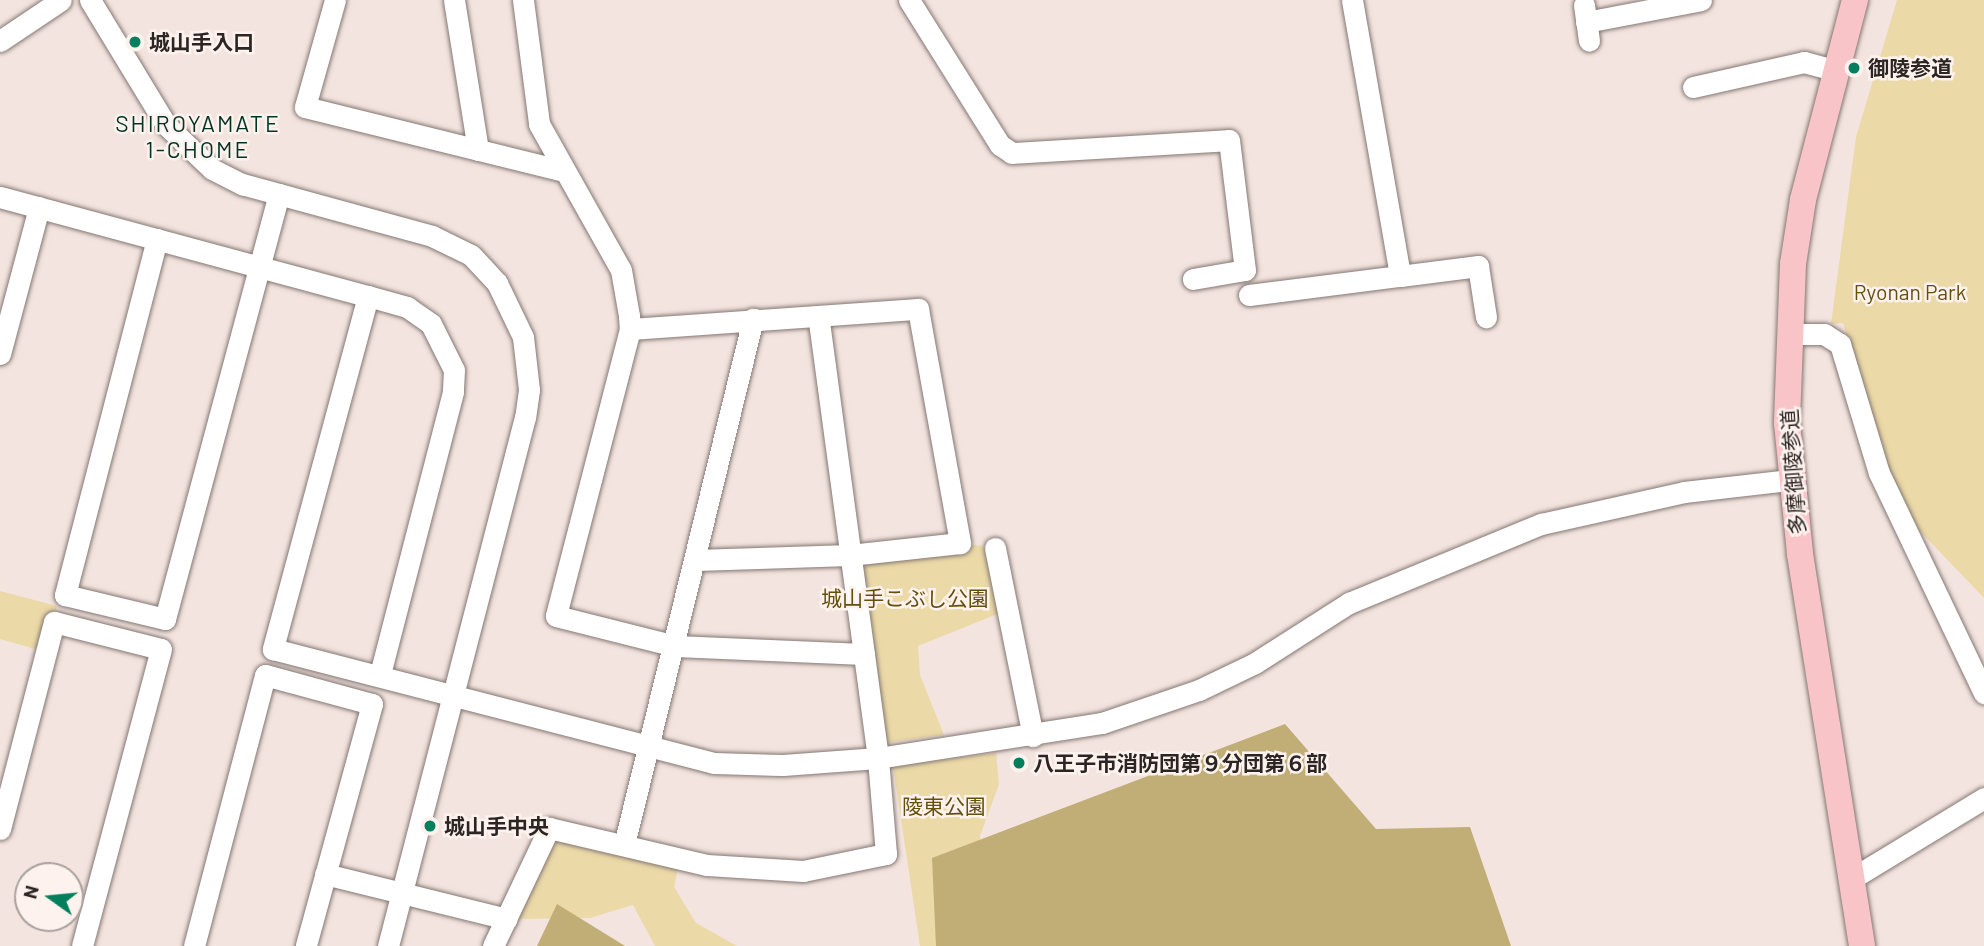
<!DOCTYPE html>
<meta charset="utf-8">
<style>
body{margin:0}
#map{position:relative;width:1984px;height:946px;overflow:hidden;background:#f3e4df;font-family:Barlow,"Noto Sans JP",sans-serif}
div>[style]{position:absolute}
.green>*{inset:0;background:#ebd9a7}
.forest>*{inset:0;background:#c1ad76}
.roads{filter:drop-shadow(0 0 2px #847773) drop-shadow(0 0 2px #847773)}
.minor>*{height:21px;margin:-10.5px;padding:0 10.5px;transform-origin:10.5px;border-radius:10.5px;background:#fff}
.major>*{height:26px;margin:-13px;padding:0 13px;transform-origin:13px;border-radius:13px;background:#f9c4c8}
.dots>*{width:19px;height:19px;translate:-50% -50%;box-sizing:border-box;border:4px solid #fef2ee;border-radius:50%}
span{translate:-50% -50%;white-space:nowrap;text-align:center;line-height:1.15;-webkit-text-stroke:5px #fef2ee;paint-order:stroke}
.poi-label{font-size:21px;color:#2b2523;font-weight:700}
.left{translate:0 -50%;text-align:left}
.park-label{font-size:21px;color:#644f0b}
.street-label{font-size:21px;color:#2b2523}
.neighbourhood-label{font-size:23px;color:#003424;letter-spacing:2px}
.north{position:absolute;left:14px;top:862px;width:70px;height:70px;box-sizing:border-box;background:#fef2ee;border:2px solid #aaa09d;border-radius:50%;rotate:285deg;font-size:19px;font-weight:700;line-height:28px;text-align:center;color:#2b2523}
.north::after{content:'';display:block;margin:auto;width:24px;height:32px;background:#037f5d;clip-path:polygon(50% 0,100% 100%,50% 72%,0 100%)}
</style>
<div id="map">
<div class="green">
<i style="clip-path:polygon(1897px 0,1984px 0,1984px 598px,1913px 524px,1886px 467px,1843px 323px,1831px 324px,1856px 137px)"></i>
<i style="clip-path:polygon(960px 543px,995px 548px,1007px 610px,918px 646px,920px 675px,944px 735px,876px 744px,850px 555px)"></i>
<i style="clip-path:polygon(0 591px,57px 606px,46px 652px,0 639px)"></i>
<i style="clip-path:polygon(996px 753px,999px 784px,980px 836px,990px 937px,999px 946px,920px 946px,893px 766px)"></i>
<i style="clip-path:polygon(549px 828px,680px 858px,674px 887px,696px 923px,737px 946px,655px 946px,633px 905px,590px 918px,507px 919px)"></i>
</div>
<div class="forest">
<i style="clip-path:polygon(1285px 724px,1376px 829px,1470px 827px,1511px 946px,936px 946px,932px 858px)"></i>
<i style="clip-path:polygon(557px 904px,625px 946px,537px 946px)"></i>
</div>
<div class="roads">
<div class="minor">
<i style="left:90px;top:0;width:146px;rotate:58.7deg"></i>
<i style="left:166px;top:125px;width:64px;rotate:43.7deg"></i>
<i style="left:212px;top:169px;width:34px;rotate:27deg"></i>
<i style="left:242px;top:184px;width:197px;rotate:15.3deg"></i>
<i style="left:432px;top:236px;width:43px;rotate:26deg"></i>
<i style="left:471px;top:255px;width:38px;rotate:47deg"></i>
<i style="left:497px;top:283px;width:60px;rotate:64.3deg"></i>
<i style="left:523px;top:337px;width:53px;rotate:83.5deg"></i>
<i style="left:529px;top:390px;width:27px;rotate:98deg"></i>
<i style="left:525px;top:417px;width:546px;rotate:104.52deg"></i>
<i style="left:335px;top:0;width:111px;rotate:105.7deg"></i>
<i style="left:305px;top:107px;width:267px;rotate:13.9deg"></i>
<i style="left:454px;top:0;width:152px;rotate:80.9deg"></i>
<i style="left:523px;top:0;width:125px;rotate:82.6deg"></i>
<i style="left:539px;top:124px;width:167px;rotate:60.7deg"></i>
<i style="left:621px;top:270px;width:47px;rotate:80.1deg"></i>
<i style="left:629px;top:316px;width:13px;rotate:86deg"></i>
<i style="left:630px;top:329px;width:296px;rotate:104.5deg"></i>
<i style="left:556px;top:616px;width:123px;rotate:14.1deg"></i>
<i style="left:675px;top:646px;width:189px;rotate:2.4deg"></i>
<i style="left:909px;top:0;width:171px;rotate:57.9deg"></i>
<i style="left:1000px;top:145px;width:14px;rotate:34deg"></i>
<i style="left:1012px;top:153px;width:217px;rotate:-3.4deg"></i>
<i style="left:1229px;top:140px;width:131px;rotate:83deg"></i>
<i style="left:1245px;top:270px;width:53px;rotate:170.2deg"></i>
<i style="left:1352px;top:0;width:280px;rotate:80.1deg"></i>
<i style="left:1400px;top:276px;width:79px;rotate:-7.3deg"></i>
<i style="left:1478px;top:266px;width:52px;rotate:81.1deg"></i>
<i style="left:1584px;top:5px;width:36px;rotate:82deg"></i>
<i style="left:1586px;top:22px;width:117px;rotate:-10.8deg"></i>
<i style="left:0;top:41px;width:73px;rotate:-33.9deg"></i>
<i style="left:1693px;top:87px;width:114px;rotate:-12.7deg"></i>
<i style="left:1804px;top:62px;width:31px;rotate:15deg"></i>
<i style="left:0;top:197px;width:381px;rotate:15.1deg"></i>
<i style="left:368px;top:296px;width:41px;rotate:15.8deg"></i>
<i style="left:407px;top:307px;width:29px;rotate:35deg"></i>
<i style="left:431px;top:324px;width:51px;rotate:63.4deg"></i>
<i style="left:454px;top:370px;width:22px;rotate:93deg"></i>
<i style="left:453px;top:392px;width:292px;rotate:104.5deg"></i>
<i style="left:157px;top:239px;width:368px;rotate:104.5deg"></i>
<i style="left:65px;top:595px;width:103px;rotate:13.5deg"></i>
<i style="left:165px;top:619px;width:440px;rotate:-75deg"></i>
<i style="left:1249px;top:295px;width:152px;rotate:-7.2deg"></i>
<i style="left:368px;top:296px;width:366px;rotate:105.1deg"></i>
<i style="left:273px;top:649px;width:455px;rotate:14.5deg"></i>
<i style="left:714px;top:763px;width:69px;rotate:1.7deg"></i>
<i style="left:783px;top:765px;width:95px;rotate:-4.2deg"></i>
<i style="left:878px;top:758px;width:227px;rotate:-8.9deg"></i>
<i style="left:1102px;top:723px;width:102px;rotate:-18.8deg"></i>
<i style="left:1199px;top:690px;width:62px;rotate:-25.7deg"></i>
<i style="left:1255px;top:663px;width:112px;rotate:-32.6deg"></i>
<i style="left:1349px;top:603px;width:208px;rotate:-22.4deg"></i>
<i style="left:1541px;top:524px;width:147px;rotate:-12.6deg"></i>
<i style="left:1684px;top:492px;width:107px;rotate:-6.5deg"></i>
<i style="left:630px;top:329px;width:289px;rotate:-4deg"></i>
<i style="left:918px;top:309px;width:238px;rotate:79.8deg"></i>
<i style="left:960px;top:543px;width:111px;rotate:173.8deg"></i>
<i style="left:850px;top:555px;width:154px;rotate:178.1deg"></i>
<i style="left:1789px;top:334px;width:35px"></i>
<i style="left:1824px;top:334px;width:19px;rotate:32deg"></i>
<i style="left:1840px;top:344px;width:135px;rotate:73.2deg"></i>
<i style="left:1879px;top:473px;width:244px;rotate:64.5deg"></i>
<i style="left:0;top:354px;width:152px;rotate:-75.1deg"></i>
<i style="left:995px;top:548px;width:192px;rotate:78.6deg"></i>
<i style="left:0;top:829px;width:214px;rotate:-75.4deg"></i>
<i style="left:54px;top:622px;width:110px;rotate:14.2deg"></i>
<i style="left:161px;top:649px;width:307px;rotate:104.9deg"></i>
<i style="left:624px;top:845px;width:542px;rotate:-76.22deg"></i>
<i style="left:325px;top:874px;width:187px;rotate:13.9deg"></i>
<i style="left:1851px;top:879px;width:156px;rotate:-31.3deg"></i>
<i style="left:194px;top:946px;width:280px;rotate:-75.3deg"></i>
<i style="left:265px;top:675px;width:111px;rotate:15.2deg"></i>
<i style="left:372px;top:704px;width:251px;rotate:105.3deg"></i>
<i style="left:493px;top:946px;width:131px;rotate:-64.6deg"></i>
<i style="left:549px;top:828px;width:162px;rotate:13.2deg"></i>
<i style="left:707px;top:865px;width:96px;rotate:3.6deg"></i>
<i style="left:803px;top:871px;width:85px;rotate:-11.6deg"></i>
<i style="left:886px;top:854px;width:96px;rotate:-94.8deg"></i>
<i style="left:878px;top:758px;width:446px;rotate:-97.7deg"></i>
</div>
<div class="major">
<i style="left:1855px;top:0;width:207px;rotate:104.6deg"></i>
<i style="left:1803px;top:200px;width:65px;rotate:98.9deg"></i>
<i style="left:1793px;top:264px;width:159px;rotate:92.2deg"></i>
<i style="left:1787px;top:423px;width:132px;rotate:84.3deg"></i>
<i style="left:1800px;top:554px;width:397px;rotate:81deg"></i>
</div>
</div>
<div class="dots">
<i style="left:135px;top:42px;background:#037f5d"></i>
<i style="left:1854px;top:68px;background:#037f5d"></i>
<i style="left:1019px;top:763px;background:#037f5d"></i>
<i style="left:430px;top:826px;background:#037f5d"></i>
</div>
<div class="poi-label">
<span class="left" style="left:149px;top:42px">城山手入口</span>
<span class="left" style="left:1868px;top:68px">御陵参道</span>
<span class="left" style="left:1033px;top:763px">八王子市消防団第９分団第６部</span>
<span class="left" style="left:444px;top:826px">城山手中央</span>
</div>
<div class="park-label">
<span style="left:1910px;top:292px">Ryonan Park</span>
<span style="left:905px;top:598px">城山手こぶし公園</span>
<span style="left:944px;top:806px">陵東公園</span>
</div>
<div class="street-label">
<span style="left:1793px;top:472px;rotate:-94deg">多摩御陵参道</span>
</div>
<div class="neighbourhood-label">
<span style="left:198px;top:136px">SHIROYAMATE<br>1-CHOME</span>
</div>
<div class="north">N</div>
</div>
